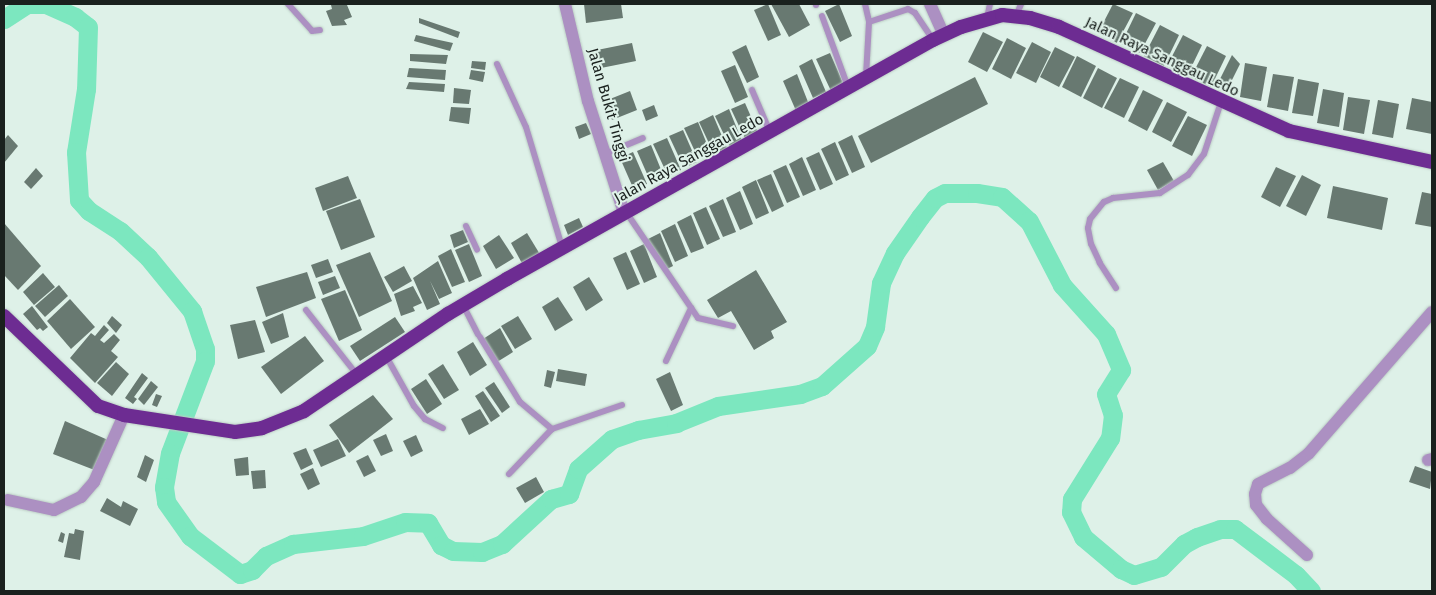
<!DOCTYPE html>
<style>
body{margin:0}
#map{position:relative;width:1436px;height:595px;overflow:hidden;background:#def1e8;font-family:"Fira Sans",sans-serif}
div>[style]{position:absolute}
.river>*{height:19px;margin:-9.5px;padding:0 9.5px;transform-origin:9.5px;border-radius:9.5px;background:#7ce7bf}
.building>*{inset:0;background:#687971}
.roads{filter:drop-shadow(0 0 1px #bbccc4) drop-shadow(0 0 1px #bbccc4)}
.service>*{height:6px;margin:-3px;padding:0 3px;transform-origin:3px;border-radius:3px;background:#ac90c2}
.minor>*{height:12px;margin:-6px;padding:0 6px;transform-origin:6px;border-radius:6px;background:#ac90c2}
.trunk>*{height:14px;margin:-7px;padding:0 7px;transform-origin:7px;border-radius:7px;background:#6d2c92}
span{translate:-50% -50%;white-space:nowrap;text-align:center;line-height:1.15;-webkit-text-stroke:4px #def1e8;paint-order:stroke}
.street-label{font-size:15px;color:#1a211e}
.frame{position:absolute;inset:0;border:5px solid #1a211e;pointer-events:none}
</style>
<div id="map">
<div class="river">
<i style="left:4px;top:19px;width:27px;rotate:-33deg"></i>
<i style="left:27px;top:4px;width:19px"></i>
<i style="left:46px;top:4px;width:32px;rotate:24deg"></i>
<i style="left:75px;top:17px;width:16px;rotate:38deg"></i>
<i style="left:88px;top:27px;width:62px;rotate:91.8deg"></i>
<i style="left:86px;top:89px;width:64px;rotate:99deg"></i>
<i style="left:76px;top:152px;width:48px;rotate:86.4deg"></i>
<i style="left:79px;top:200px;width:15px;rotate:48deg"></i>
<i style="left:89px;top:211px;width:37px;rotate:33deg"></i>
<i style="left:120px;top:231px;width:38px;rotate:43deg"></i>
<i style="left:148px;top:257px;width:70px;rotate:50.8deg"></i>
<i style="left:192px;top:311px;width:40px;rotate:71.1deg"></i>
<i style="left:205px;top:349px;width:12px;rotate:90deg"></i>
<i style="left:205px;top:361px;width:98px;rotate:110.8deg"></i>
<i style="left:170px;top:453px;width:35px;rotate:100deg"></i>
<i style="left:164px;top:487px;width:15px;rotate:82deg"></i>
<i style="left:166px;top:502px;width:42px;rotate:54.8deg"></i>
<i style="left:190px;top:536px;width:63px;rotate:37.2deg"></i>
<i style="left:240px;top:574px;width:13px;rotate:-18deg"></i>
<i style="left:252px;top:570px;width:20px;rotate:-45deg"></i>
<i style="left:266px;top:556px;width:30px;rotate:-24deg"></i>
<i style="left:293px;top:544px;width:70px;rotate:-6.5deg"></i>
<i style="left:363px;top:536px;width:44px;rotate:-18.4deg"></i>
<i style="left:405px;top:522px;width:23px;rotate:2deg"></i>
<i style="left:428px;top:523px;width:26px;rotate:59deg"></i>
<i style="left:441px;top:545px;width:13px;rotate:27deg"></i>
<i style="left:453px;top:551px;width:29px;rotate:2deg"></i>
<i style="left:482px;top:552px;width:22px;rotate:-22deg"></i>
<i style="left:502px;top:544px;width:67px;rotate:-42.6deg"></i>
<i style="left:551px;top:499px;width:19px;rotate:-16deg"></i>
<i style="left:569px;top:494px;width:27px;rotate:-70deg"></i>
<i style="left:578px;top:469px;width:45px;rotate:-41.4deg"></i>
<i style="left:612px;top:439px;width:28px;rotate:-19deg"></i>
<i style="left:638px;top:430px;width:39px;rotate:-10deg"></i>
<i style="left:676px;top:423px;width:45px;rotate:-22deg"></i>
<i style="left:718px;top:406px;width:83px;rotate:-8.3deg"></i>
<i style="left:800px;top:394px;width:23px;rotate:-20deg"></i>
<i style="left:822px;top:386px;width:60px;rotate:-41.6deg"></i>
<i style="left:867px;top:346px;width:21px;rotate:-67deg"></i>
<i style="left:875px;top:327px;width:44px;rotate:-82.2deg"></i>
<i style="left:881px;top:283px;width:33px;rotate:-65deg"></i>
<i style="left:895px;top:253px;width:44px;rotate:-55.2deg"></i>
<i style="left:920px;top:217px;width:24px;rotate:-52deg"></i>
<i style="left:935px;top:198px;width:11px;rotate:-27deg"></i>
<i style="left:945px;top:193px;width:32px"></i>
<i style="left:977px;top:193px;width:25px;rotate:9deg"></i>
<i style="left:1002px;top:197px;width:36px;rotate:42deg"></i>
<i style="left:1029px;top:221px;width:72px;rotate:62.7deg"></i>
<i style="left:1062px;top:285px;width:66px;rotate:48.1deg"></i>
<i style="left:1106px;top:334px;width:39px;rotate:67deg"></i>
<i style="left:1121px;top:370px;width:28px;rotate:122deg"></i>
<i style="left:1106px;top:394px;width:22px;rotate:72deg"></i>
<i style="left:1113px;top:415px;width:23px;rotate:97deg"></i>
<i style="left:1110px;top:438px;width:72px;rotate:121.9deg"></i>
<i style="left:1072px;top:499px;width:13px;rotate:94deg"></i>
<i style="left:1071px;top:512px;width:28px;rotate:64deg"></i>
<i style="left:1083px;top:537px;width:50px;rotate:40.1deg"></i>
<i style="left:1121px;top:569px;width:14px;rotate:25deg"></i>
<i style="left:1134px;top:575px;width:28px;rotate:-17deg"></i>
<i style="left:1161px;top:567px;width:33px;rotate:-45deg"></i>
<i style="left:1184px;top:544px;width:15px;rotate:-28deg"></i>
<i style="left:1197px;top:537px;width:24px;rotate:-19deg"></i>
<i style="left:1220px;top:529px;width:15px"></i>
<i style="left:1235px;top:529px;width:76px;rotate:37deg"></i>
<i style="left:1296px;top:575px;width:22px;rotate:47deg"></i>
</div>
<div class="building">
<i style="clip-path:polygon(333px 4px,347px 5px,352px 17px,344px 20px,347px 25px,332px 26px,326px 11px,332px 9px,331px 5px)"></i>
<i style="clip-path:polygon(584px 4px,621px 4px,623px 18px,586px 23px)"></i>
<i style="clip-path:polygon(768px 4px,781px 35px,768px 41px,754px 10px)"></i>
<i style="clip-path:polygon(771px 4px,799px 4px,810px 25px,789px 37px)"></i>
<i style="clip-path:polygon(839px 4px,852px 36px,840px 42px,825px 11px)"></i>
<i style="clip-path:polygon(1113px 4px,1133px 13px,1117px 43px,1098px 33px)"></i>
<i style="clip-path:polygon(1136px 13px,1156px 23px,1140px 53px,1121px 44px)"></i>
<i style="clip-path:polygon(419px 18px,460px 32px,458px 38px,419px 23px)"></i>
<i style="clip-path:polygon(1160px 25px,1179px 35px,1164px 66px,1144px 56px)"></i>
<i style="clip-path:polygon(983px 32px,1003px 42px,987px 72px,968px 62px)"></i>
<i style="clip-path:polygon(416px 35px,453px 43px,450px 51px,414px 41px)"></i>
<i style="clip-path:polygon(1183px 35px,1202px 45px,1187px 76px,1167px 66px)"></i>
<i style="clip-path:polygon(1007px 38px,1026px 48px,1011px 79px,992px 69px)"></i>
<i style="clip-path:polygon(1032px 42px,1051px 52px,1036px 83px,1016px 73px)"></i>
<i style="clip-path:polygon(632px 43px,636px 61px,596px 69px,592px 51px)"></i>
<i style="clip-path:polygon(746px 45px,759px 77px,747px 83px,732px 52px)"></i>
<i style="clip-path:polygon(1207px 46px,1226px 56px,1211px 87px,1191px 77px)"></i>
<i style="clip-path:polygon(1055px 47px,1075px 57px,1059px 87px,1040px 77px)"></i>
<i style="clip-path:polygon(830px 53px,844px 85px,831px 91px,816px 59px)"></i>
<i style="clip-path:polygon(410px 54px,448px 55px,446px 64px,410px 61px)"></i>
<i style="clip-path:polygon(1232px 55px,1240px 64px,1227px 90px,1217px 85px)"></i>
<i style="clip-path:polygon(1077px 56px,1096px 66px,1081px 97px,1062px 87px)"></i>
<i style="clip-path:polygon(812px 59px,826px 92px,813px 98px,799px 66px)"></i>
<i style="clip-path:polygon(472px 61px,486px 62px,485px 70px,471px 68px)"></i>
<i style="clip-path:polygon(1245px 63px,1267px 67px,1261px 101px,1240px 97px)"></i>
<i style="clip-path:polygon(735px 65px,748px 97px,735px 103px,721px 71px)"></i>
<i style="clip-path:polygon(409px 68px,446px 70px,445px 80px,407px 77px)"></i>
<i style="clip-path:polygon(1098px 68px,1117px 78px,1102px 108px,1083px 98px)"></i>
<i style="clip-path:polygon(471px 70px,485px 72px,483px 82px,469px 79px)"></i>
<i style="clip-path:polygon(797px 74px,810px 107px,797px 113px,783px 81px)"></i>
<i style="clip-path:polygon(1273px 74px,1294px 77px,1288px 111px,1267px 107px)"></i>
<i style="clip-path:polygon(975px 77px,988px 104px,871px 163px,858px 136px)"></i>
<i style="clip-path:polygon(1120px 78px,1139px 87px,1124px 118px,1104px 108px)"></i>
<i style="clip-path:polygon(1298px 79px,1319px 83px,1313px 116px,1292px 113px)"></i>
<i style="clip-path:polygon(409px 82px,445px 84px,444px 92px,406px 89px)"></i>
<i style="clip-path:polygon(454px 88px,471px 90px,469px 104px,453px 103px)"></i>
<i style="clip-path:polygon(1323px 89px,1344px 93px,1339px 127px,1317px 123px)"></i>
<i style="clip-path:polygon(1143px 90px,1163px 100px,1147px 131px,1128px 121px)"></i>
<i style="clip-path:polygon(630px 91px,637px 110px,612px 120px,605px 101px)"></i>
<i style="clip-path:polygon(1348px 97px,1370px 100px,1364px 134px,1343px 130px)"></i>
<i style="clip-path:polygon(1412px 98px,1432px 102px,1432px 134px,1406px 129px)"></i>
<i style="clip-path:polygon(1378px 100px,1399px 104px,1393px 138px,1372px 134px)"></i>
<i style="clip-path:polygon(1167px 102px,1187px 112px,1171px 142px,1152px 132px)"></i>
<i style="clip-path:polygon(745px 103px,759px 135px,746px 141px,731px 109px)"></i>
<i style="clip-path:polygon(654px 105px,658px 116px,646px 121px,642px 110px)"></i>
<i style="clip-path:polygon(451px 107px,471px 108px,469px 124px,449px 121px)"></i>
<i style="clip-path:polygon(729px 109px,742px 141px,730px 147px,715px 116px)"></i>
<i style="clip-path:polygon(713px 115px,727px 148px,714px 154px,699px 122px)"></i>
<i style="clip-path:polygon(1188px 116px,1207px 125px,1192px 156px,1172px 146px)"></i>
<i style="clip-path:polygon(698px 122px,711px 154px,699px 160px,684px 128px)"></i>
<i style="clip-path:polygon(586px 123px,591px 134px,579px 139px,575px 127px)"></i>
<i style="clip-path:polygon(683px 130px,697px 162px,684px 168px,669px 136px)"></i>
<i style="clip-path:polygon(8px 135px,18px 146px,4px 163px,4px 140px)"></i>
<i style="clip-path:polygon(852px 135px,865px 167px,852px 173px,838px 142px)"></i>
<i style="clip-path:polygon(667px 138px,681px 170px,668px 176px,653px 144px)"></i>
<i style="clip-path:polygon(835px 142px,849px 175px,836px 181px,821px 149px)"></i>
<i style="clip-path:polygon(651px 145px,664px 177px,651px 183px,637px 151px)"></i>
<i style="clip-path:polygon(633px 152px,647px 184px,634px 190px,620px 158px)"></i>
<i style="clip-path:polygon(819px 152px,833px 184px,820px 190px,806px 158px)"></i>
<i style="clip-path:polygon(802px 157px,816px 190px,803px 196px,789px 164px)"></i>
<i style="clip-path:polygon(1163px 162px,1174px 181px,1158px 190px,1147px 170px)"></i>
<i style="clip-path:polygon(786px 165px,800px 197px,787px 203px,773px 171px)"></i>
<i style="clip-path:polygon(1276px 167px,1296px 176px,1280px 207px,1261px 197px)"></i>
<i style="clip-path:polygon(36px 168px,43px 176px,31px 189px,24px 182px)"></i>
<i style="clip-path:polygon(771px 174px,784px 206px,772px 212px,757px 180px)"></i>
<i style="clip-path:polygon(1302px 175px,1321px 185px,1306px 216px,1286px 206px)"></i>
<i style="clip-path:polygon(348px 176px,357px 198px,323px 211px,315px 188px)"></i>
<i style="clip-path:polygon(756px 180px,769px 213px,756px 219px,742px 187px)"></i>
<i style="clip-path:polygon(1333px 186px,1388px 198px,1382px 230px,1327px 218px)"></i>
<i style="clip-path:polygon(740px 191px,753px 224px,740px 230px,726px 198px)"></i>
<i style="clip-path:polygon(1422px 192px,1432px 194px,1432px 227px,1415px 224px)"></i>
<i style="clip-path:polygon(360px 199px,375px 237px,341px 250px,326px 211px)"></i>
<i style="clip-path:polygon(723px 199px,736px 232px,723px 237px,709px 206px)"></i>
<i style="clip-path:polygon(706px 207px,720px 239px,707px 245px,693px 213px)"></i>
<i style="clip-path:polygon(691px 215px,704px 248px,691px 253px,677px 222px)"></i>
<i style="clip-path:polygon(579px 218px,583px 227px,568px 235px,564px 225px)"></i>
<i style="clip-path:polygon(4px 223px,41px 266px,18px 290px,4px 275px)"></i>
<i style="clip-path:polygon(675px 224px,688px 256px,675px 262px,661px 231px)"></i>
<i style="clip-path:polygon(463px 230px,468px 242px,454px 248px,450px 235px)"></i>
<i style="clip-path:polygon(527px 233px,541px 256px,524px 267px,511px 243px)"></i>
<i style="clip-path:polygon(660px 233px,673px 266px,665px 270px,646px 240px)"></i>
<i style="clip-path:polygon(499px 235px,514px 258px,496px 269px,483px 246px)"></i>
<i style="clip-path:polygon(469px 244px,482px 276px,469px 282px,455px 250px)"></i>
<i style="clip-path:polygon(644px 244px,657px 277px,644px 283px,630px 251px)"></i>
<i style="clip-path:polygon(451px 249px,465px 282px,452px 287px,438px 256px)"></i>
<i style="clip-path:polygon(370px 252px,392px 301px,359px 317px,336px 265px)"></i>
<i style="clip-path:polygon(626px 252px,640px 284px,627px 290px,613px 258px)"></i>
<i style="clip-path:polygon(328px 259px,333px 272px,316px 278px,311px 265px)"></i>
<i style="clip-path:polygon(438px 261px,452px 293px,439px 299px,430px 281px,440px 304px,427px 310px,413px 278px)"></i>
<i style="clip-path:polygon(404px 266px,412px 281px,393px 292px,384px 277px)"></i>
<i style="clip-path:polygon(756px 270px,787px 322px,771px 331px,774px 338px,754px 350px,731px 311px,718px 318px,707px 300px)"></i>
<i style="clip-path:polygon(307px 272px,316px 298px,266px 317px,256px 287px)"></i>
<i style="clip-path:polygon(43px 273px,55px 287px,34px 305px,23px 292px)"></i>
<i style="clip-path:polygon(335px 276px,340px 288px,323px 295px,318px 282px)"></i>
<i style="clip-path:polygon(589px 277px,603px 300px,586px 311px,573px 287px)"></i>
<i style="clip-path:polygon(59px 285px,68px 296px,45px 317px,35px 306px)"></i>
<i style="clip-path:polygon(413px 286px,422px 303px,413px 307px,415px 311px,401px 316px,394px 294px)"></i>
<i style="clip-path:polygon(345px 290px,362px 330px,339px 341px,321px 299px)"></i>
<i style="clip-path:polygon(558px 297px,573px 320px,555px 331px,542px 307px)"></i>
<i style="clip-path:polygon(70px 299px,95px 327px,71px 349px,47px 321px)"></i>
<i style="clip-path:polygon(32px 306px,48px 327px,43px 331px,40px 328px,37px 330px,23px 314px)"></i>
<i style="clip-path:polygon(283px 313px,289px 337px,271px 344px,262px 322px)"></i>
<i style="clip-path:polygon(112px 316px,122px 325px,116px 333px,107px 323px)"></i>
<i style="clip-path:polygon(518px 316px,532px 339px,515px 349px,501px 326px)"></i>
<i style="clip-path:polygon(395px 317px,405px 332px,360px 361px,350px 346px)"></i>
<i style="clip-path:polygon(255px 320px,265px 352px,238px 359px,230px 325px)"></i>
<i style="clip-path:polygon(104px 325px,109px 330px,100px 340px,104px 343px,114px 334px,120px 340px,111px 351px,118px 357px,95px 383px,70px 358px,91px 333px,95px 336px)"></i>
<i style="clip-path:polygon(500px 328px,513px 352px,497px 362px,483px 339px)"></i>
<i style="clip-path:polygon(305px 336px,324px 361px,281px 394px,261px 367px)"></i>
<i style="clip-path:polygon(473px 342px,487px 365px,470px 376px,457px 352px)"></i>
<i style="clip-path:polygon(116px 362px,129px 374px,112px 396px,97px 383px)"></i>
<i style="clip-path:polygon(443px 364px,459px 390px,444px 399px,428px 374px)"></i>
<i style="clip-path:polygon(558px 369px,587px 374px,585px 386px,556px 381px)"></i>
<i style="clip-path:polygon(547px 370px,555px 372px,551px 388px,544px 386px)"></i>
<i style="clip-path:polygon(670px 372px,683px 405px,671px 411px,656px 379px)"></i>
<i style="clip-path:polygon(142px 373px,148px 378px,134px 397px,137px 399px,133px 404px,125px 398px)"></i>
<i style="clip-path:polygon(426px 379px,442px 404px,427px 414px,411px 389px)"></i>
<i style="clip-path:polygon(151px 381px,158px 387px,144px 405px,138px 399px)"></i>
<i style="clip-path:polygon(494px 382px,510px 407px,502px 413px,485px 388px)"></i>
<i style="clip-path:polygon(483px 391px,500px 416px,491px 422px,475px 396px)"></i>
<i style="clip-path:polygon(156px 394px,162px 396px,157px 407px,152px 405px)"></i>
<i style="clip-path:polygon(373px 395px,393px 419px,349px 453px,329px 425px)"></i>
<i style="clip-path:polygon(480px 409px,489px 424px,469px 435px,461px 419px)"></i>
<i style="clip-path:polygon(65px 421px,108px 440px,97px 471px,53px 454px)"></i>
<i style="clip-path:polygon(386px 434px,393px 451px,381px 456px,373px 440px)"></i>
<i style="clip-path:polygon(416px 435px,423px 451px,411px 457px,403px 441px)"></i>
<i style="clip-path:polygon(338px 439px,346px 456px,321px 467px,313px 450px)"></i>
<i style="clip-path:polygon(306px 448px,313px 464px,301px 470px,293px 453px)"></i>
<i style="clip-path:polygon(145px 455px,154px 460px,146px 482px,137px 477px)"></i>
<i style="clip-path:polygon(368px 455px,376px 471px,364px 477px,356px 461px)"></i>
<i style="clip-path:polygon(248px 457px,249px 475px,236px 476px,234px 459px)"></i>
<i style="clip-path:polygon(1415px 466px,1432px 472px,1430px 489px,1409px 482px)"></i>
<i style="clip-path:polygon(313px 468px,320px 484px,308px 490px,300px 474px)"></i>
<i style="clip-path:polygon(265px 470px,266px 488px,253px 489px,251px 471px)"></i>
<i style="clip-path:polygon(536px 477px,544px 492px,525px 503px,516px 488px)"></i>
<i style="clip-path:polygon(107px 498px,121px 507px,123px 501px,138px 509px,130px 526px,100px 511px)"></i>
<i style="clip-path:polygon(75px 529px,84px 531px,80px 560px,64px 557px,69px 533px,74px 534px)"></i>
<i style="clip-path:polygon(61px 532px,65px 534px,63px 543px,58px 541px)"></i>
</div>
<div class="roads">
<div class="service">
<i style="left:288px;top:4px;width:36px;rotate:48deg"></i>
<i style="left:312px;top:31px;width:8px;rotate:-7deg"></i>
<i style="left:816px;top:4px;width:1px;rotate:90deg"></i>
<i style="left:865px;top:4px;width:18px;rotate:77deg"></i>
<i style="left:822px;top:16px;width:76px;rotate:69.9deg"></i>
<i style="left:1016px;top:16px;width:13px;rotate:-67deg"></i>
<i style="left:987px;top:18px;width:14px;rotate:-78deg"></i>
<i style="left:497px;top:64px;width:69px;rotate:65.3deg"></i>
<i style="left:526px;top:127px;width:125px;rotate:73.3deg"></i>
<i style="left:866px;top:76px;width:54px;rotate:-86.8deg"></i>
<i style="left:869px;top:22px;width:41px;rotate:-18.4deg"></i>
<i style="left:908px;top:9px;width:8px;rotate:30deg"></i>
<i style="left:915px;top:13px;width:32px;rotate:56deg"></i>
<i style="left:752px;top:90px;width:46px;rotate:66.8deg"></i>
<i style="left:605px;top:154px;width:41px;rotate:-22.8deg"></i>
<i style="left:626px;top:212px;width:128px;rotate:55.8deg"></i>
<i style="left:698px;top:318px;width:36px;rotate:13deg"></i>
<i style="left:466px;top:226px;width:26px;rotate:65deg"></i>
<i style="left:1116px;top:288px;width:30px;rotate:-123deg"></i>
<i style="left:1100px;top:263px;width:21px;rotate:-115deg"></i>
<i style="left:1091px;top:244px;width:16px;rotate:-101deg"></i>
<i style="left:1088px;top:228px;width:9px;rotate:-77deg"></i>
<i style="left:1090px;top:219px;width:22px;rotate:-51deg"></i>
<i style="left:1104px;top:202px;width:10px;rotate:-24deg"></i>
<i style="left:1113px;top:198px;width:47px;rotate:-6.1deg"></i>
<i style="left:1160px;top:193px;width:33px;rotate:-33deg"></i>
<i style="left:1188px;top:175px;width:26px;rotate:-53deg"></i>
<i style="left:1204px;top:154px;width:55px;rotate:-71.9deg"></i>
<i style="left:463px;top:305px;width:33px;rotate:63deg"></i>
<i style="left:306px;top:310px;width:84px;rotate:51.8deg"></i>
<i style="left:480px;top:337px;width:76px;rotate:58.4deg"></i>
<i style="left:520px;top:402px;width:42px;rotate:40.2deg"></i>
<i style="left:552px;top:429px;width:74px;rotate:-18.9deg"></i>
<i style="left:386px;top:356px;width:57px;rotate:60.8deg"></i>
<i style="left:414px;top:406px;width:17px;rotate:50deg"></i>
<i style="left:425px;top:419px;width:20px;rotate:27deg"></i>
<i style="left:666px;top:361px;width:59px;rotate:-64.7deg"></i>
<i style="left:509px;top:474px;width:62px;rotate:-46.3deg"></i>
</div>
<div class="minor">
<i style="left:565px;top:4px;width:100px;rotate:76.7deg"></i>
<i style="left:588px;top:101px;width:118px;rotate:72.2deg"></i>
<i style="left:930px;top:4px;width:34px;rotate:66deg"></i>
<i style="left:1428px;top:460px;width:4px;rotate:-14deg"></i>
<i style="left:8px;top:500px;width:47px;rotate:12.3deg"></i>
<i style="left:54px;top:510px;width:30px;rotate:-26deg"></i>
<i style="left:81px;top:497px;width:20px;rotate:-49deg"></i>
<i style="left:94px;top:482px;width:73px;rotate:-65.9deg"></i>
<i style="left:1307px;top:555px;width:54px;rotate:-138deg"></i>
<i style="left:1267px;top:519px;width:18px;rotate:-128deg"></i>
<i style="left:1256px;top:505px;width:11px;rotate:-95deg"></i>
<i style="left:1255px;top:494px;width:10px;rotate:-73deg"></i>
<i style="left:1258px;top:484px;width:36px;rotate:-27deg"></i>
<i style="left:1290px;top:468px;width:24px;rotate:-38deg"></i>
<i style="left:1309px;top:453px;width:187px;rotate:-48.9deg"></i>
</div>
<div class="trunk">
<i style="left:4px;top:316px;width:130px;rotate:43.8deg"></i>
<i style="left:98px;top:406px;width:28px;rotate:19deg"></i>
<i style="left:124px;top:415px;width:112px;rotate:8.7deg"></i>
<i style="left:235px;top:432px;width:27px;rotate:-8deg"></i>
<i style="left:262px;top:428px;width:45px;rotate:-22deg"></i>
<i style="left:304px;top:411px;width:174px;rotate:-34deg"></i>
<i style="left:448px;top:314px;width:69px;rotate:-30.7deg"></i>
<i style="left:507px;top:279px;width:488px;rotate:-29.3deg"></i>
<i style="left:933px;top:40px;width:31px;rotate:-25deg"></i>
<i style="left:961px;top:27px;width:43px;rotate:-16.3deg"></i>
<i style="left:1002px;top:15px;width:28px;rotate:6deg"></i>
<i style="left:1030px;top:18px;width:30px;rotate:17deg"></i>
<i style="left:1059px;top:27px;width:252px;rotate:24.3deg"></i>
<i style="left:1289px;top:131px;width:146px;rotate:12.2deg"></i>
</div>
</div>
<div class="street-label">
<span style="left:1162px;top:57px;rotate:25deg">Jalan Raya Sanggau Ledo</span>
<span style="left:608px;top:105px;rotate:74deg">Jalan Bukit Tinggi</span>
<span style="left:689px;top:159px;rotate:-29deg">Jalan Raya Sanggau Ledo</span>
</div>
<div class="frame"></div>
</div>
